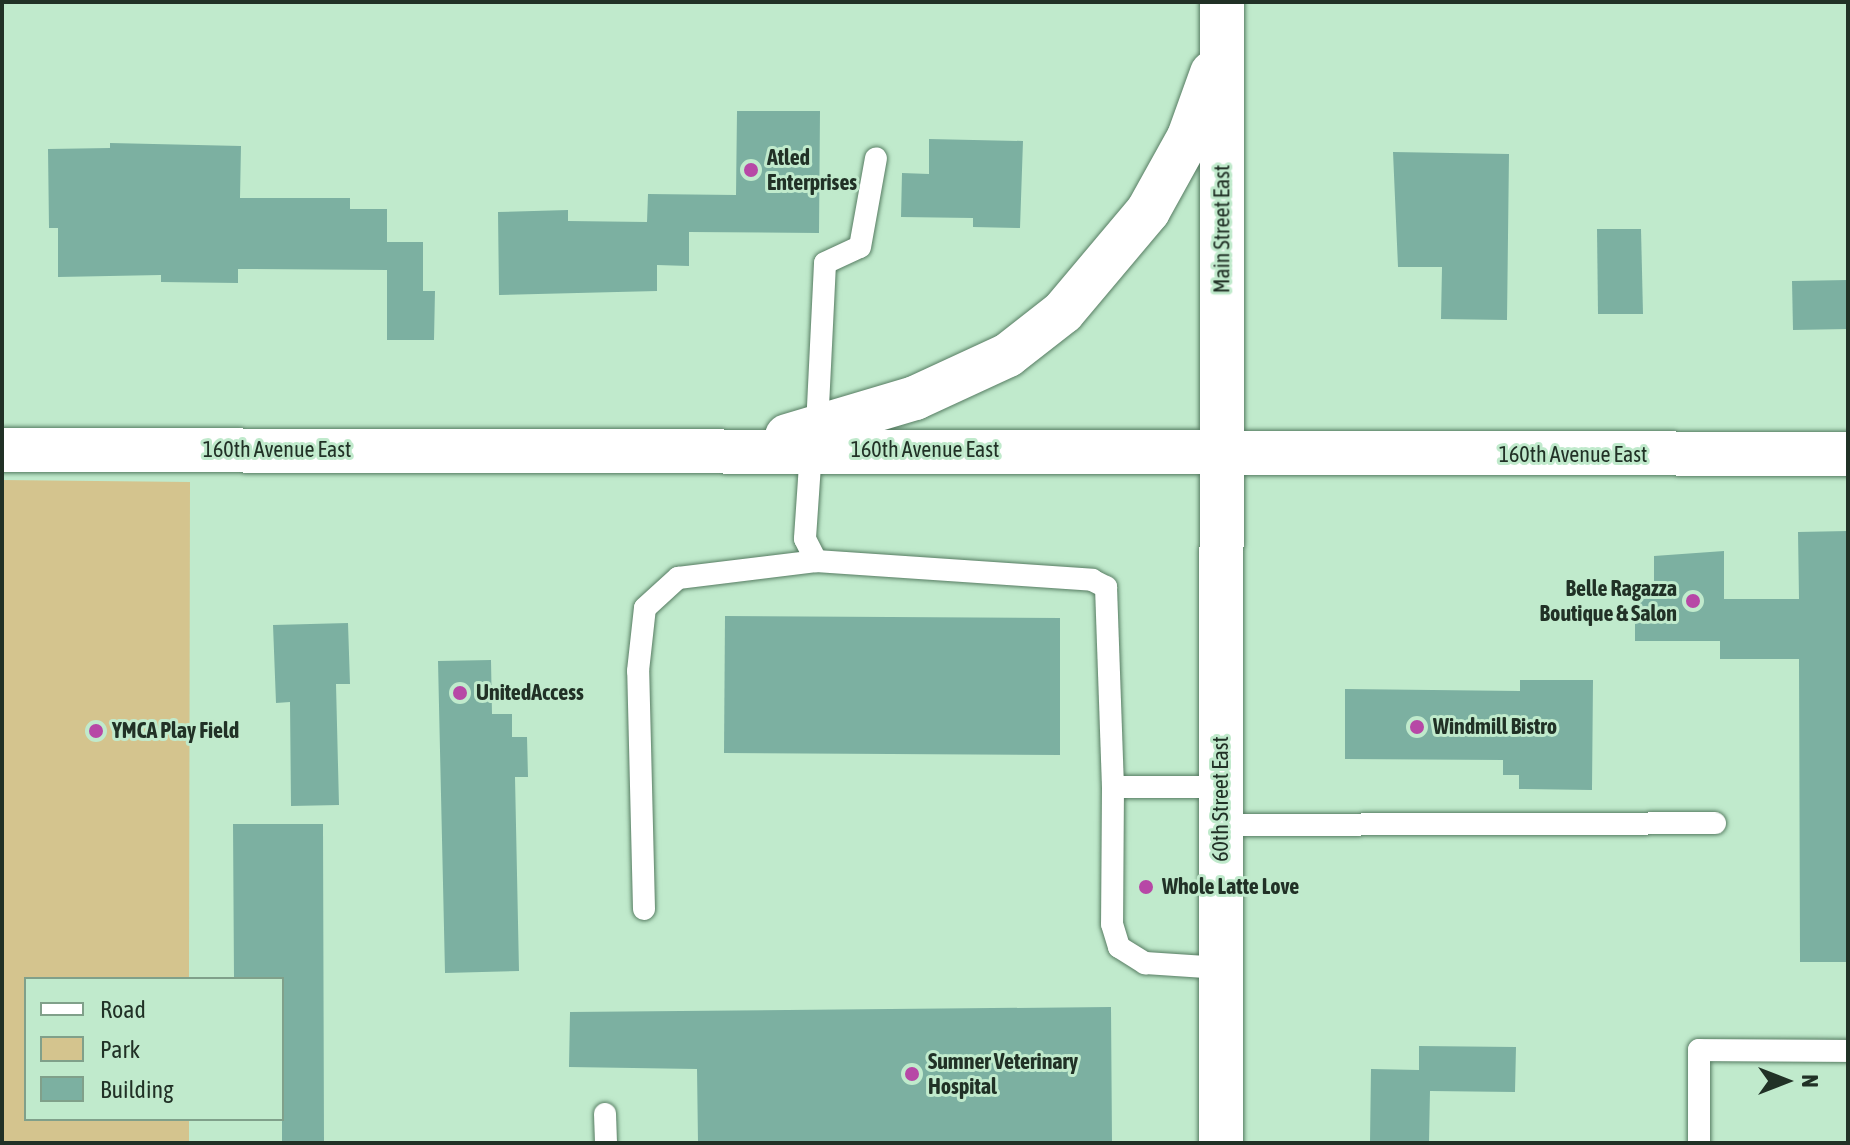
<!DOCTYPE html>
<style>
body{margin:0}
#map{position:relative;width:1850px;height:1145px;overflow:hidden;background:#c0eacc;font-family:"Asap Condensed",sans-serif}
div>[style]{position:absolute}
.green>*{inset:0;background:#d4c48e}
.building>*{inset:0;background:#7cb0a1}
.roads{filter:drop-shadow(0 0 2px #567c62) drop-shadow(0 0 2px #567c62)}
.service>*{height:22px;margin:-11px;padding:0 11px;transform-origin:11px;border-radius:11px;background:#fff}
.tertiary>*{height:44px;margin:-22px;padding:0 22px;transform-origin:22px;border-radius:22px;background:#fff}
.dots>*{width:22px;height:22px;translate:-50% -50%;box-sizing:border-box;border:4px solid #c0eacc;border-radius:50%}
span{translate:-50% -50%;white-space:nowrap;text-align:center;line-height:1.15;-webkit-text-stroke:6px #c0eacc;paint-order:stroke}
.poi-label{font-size:22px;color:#213126;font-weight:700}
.left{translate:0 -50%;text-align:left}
.right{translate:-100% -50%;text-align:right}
.street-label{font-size:22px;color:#213126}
.frame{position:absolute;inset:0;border:4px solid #213126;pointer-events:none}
.legend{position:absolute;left:24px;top:977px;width:260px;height:144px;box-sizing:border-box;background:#c0eacc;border:2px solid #80a08a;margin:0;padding:10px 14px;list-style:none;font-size:24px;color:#213126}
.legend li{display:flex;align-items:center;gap:16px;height:40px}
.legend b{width:40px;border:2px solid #80a08a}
.north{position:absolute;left:1746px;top:1041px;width:80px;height:80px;-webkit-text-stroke:6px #c0eacc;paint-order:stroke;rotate:90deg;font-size:22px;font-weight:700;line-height:32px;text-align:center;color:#213126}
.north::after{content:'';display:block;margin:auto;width:28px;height:36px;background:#213126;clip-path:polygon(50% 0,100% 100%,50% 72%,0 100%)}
</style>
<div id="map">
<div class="green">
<i style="clip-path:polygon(2px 480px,190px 482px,189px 979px,26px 979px,26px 1119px,189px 1119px,189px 1143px,2px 1143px)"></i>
</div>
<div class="building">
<i style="clip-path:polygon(737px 111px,820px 111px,819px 233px,689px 232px,689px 266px,657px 265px,657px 291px,499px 295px,498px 212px,568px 210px,568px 221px,647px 222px,648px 194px,736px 195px)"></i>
<i style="clip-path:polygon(929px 139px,1023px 141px,1020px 228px,973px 227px,973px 218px,901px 217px,902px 173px,929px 174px)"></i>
<i style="clip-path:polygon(110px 143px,241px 146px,240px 198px,350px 198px,350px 209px,387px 209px,387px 242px,423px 242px,423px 291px,435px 291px,434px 340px,387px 340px,387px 270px,238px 269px,238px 283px,161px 282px,161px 275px,58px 277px,58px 228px,49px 228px,48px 149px,110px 148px)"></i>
<i style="clip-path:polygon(1393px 152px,1509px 154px,1507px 320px,1441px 319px,1442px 267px,1398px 267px)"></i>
<i style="clip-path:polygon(1597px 229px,1641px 229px,1643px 314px,1598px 314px)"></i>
<i style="clip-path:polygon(1848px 280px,1848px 329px,1793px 330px,1792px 281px)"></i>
<i style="clip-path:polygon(1848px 531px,1848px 962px,1800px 962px,1799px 659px,1720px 659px,1720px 641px,1635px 641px,1635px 596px,1654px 596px,1654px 556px,1724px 551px,1724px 599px,1799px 599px,1798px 532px)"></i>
<i style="clip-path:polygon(725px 616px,1060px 618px,1060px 755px,724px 753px)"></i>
<i style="clip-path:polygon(348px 623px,350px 684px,336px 684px,339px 805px,291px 806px,290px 702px,276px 703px,273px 625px)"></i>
<i style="clip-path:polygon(491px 660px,492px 714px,512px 714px,512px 737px,527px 737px,528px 777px,515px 777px,519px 971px,445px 973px,438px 661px)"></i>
<i style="clip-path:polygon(1520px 680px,1593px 680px,1592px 790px,1519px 789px,1519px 775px,1503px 775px,1503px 760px,1345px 759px,1345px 689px,1520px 691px)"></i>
<i style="clip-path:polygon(233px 824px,323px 824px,324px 1143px,282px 1143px,282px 979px,234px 979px)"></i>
<i style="clip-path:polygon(1111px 1007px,1112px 1143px,698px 1143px,697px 1069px,569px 1067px,570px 1012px)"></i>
<i style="clip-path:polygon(1419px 1046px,1516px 1047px,1515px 1092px,1430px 1091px,1429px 1142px,1370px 1142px,1371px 1069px,1419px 1070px)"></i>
</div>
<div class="roads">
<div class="service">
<i style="left:817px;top:427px;width:164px;rotate:-87.2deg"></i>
<i style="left:825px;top:263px;width:38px;rotate:-25deg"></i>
<i style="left:860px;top:247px;width:90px;rotate:-79.8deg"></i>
<i style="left:811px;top:450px;width:89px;rotate:93.9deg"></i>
<i style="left:805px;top:539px;width:25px;rotate:63deg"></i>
<i style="left:816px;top:561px;width:277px;rotate:3.9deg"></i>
<i style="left:1092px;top:580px;width:16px;rotate:27deg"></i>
<i style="left:1106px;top:587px;width:200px;rotate:88deg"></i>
<i style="left:1113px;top:787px;width:108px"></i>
<i style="left:1113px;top:787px;width:137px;rotate:90.4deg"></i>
<i style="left:1112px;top:924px;width:24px;rotate:73deg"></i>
<i style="left:1119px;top:947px;width:31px;rotate:32deg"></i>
<i style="left:1145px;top:963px;width:76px;rotate:3.8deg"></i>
<i style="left:1220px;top:825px;width:495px;rotate:-0.2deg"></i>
<i style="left:644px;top:909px;width:238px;rotate:-91.4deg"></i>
<i style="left:638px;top:671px;width:63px;rotate:-83.7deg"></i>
<i style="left:645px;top:608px;width:45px;rotate:-42.3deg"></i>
<i style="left:678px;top:578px;width:139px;rotate:-7deg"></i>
<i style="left:605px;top:1114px;width:29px;rotate:88deg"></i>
<i style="left:1699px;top:1143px;width:93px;rotate:-90deg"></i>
<i style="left:1699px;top:1050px;width:149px;rotate:0.4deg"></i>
</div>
<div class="tertiary">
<i style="left:787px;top:436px;width:134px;rotate:-16.5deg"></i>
<i style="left:915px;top:398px;width:102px;rotate:-24.8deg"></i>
<i style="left:1008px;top:355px;width:70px;rotate:-38deg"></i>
<i style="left:1063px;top:312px;width:132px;rotate:-49.9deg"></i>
<i style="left:1148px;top:211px;width:85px;rotate:-61deg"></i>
<i style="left:1189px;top:137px;width:68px;rotate:-70.2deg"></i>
<i style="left:2px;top:450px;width:1846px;rotate:0.12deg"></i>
<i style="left:1221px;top:1143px;width:1141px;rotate:-89.95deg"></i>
</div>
</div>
<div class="dots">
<i style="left:751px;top:170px;background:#b748a6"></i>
<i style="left:1693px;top:601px;background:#b748a6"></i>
<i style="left:460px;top:693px;background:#b748a6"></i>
<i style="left:1417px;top:727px;background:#b748a6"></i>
<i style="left:96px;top:731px;background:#b748a6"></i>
<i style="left:1146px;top:887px;background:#b748a6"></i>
<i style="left:912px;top:1074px;background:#b748a6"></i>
</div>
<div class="poi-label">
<span class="left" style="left:767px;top:170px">Atled<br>Enterprises</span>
<span class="right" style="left:1677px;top:601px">Belle Ragazza<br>Boutique &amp; Salon</span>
<span class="left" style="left:476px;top:693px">UnitedAccess</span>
<span class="left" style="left:1433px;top:727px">Windmill Bistro</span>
<span class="left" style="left:112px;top:731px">YMCA Play Field</span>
<span class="left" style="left:1162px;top:887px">Whole Latte Love</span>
<span class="left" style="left:928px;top:1074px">Sumner Veterinary<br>Hospital</span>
</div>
<div class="street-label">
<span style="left:1222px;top:229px;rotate:-90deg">Main Street East</span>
<span style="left:277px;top:450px">160th Avenue East</span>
<span style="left:925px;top:450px">160th Avenue East</span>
<span style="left:1573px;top:455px">160th Avenue East</span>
<span style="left:1221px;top:799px;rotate:-90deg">60th Street East</span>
</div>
<div class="frame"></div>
<ul class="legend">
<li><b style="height:10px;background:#fff"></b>Road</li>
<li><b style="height:22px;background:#d4c48e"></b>Park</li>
<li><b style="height:22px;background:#7cb0a1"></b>Building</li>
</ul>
<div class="north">N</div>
</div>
